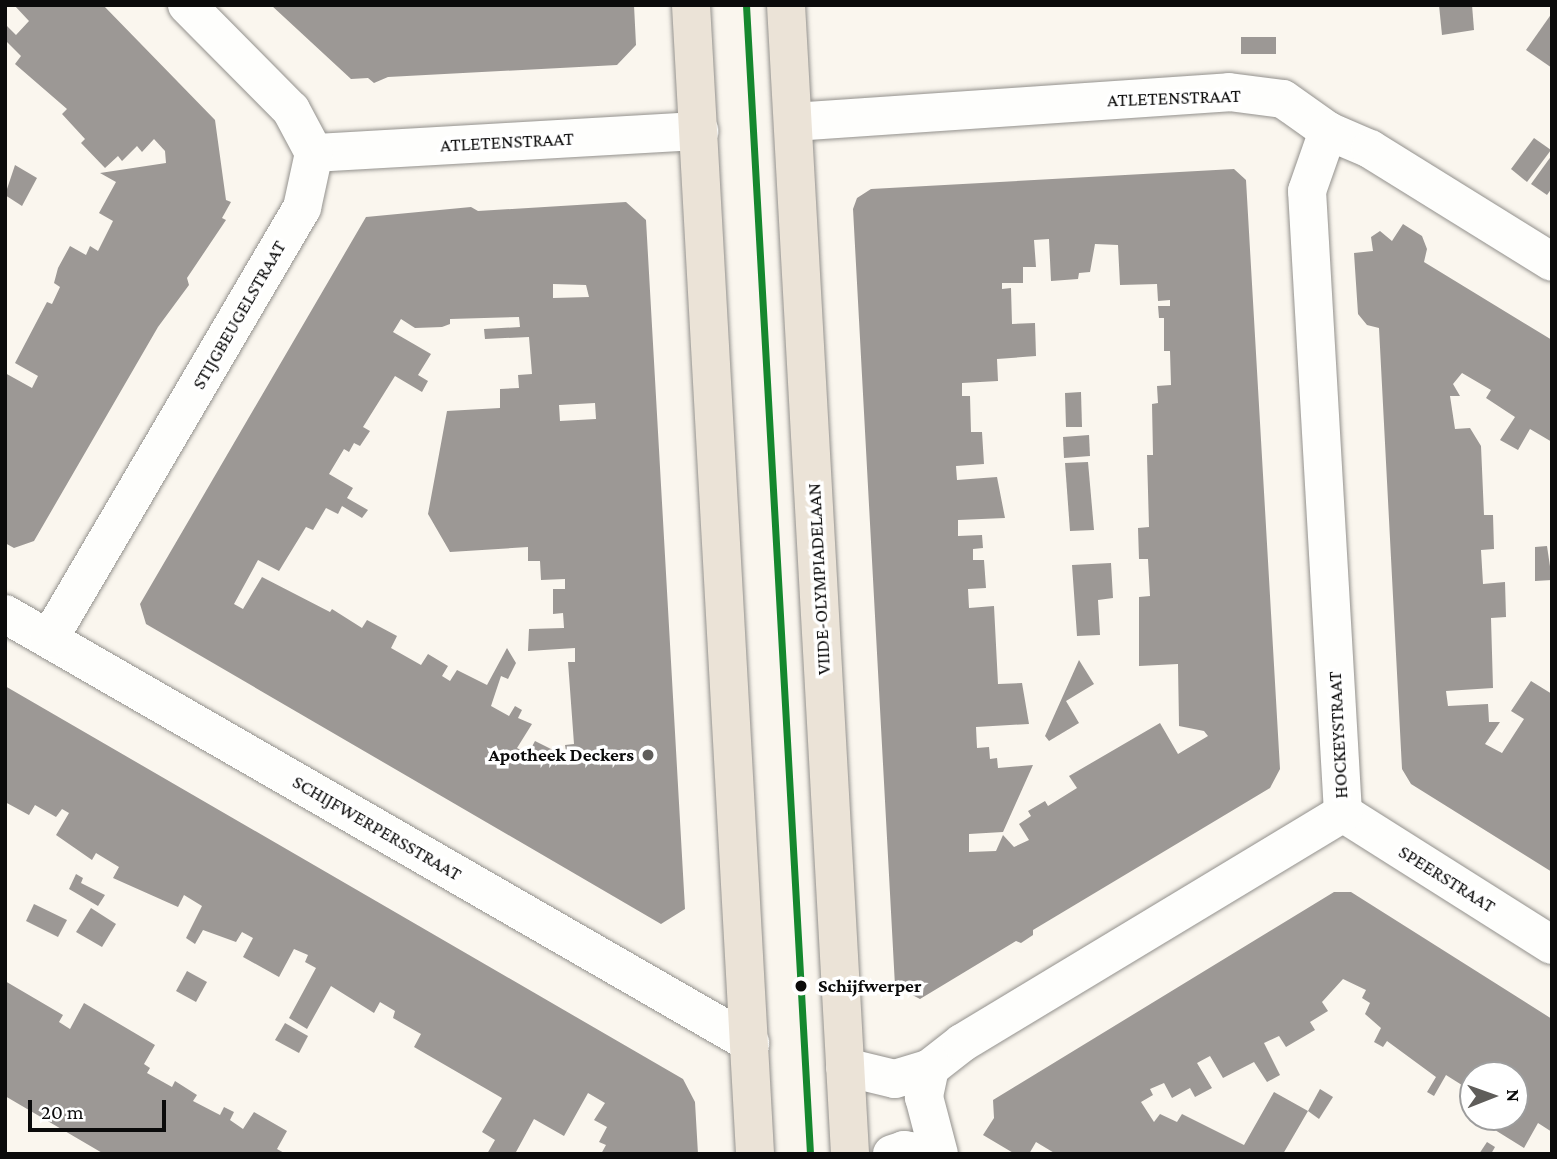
<!DOCTYPE html>
<style>
body{margin:0}
#map{position:relative;width:1557px;height:1159px;overflow:hidden;background:#faf6ee;font-family:"Crimson Pro",serif}
div>[style]{position:absolute}
.building>*{inset:0;background:#9c9895}
.roads{filter:drop-shadow(0 0 2px #93918d) drop-shadow(0 0 2px #93918d)}
.minor>*{height:38px;margin:-19px;padding:0 19px;transform-origin:19px;border-radius:19px;background:#fefefc}
.major>*{height:38px;margin:-19px;padding:0 19px;transform-origin:19px;border-radius:19px;background:#ebe3d7}
.tram-1>*{height:7px;margin:-3.5px;padding:0 3.5px;transform-origin:3.5px;border-radius:3.5px;background:#15882e}
.dots>*{width:19px;height:19px;translate:-50% -50%;box-sizing:border-box;border:4px solid #fff;border-radius:50%}
span{translate:-50% -50%;white-space:nowrap;text-align:center;line-height:1.15;-webkit-text-stroke:7px #fff;paint-order:stroke}
.street-label{font-size:19px;color:#0b0b0b}
.poi-label{font-size:19px;color:#0b0b0b;font-weight:700}
.right{translate:-100% -50%;text-align:right}
.stop-label{font-size:19px;color:#0b0b0b;font-weight:700}
.left{translate:0 -50%;text-align:left}
.frame{position:absolute;inset:0;border:7px solid #0b0b0b;pointer-events:none}
.north{position:absolute;left:1459px;top:1061px;width:70px;height:70px;box-sizing:border-box;background:#fff;border:2px solid #9d9d9d;border-radius:50%;rotate:89deg;font-size:19px;font-weight:700;line-height:28px;text-align:center;color:#0b0b0b}
.north::after{content:'';display:block;margin:auto;width:24px;height:32px;background:#5f5d5a;clip-path:polygon(50% 0,100% 100%,50% 72%,0 100%)}
.scale{position:absolute;left:28px;top:1100px;width:138px;height:32px;box-sizing:border-box;border:4px solid #0b0b0b;border-top:0;padding-left:9px;font-size:21px;line-height:24px;white-space:nowrap;color:#0b0b0b;-webkit-text-stroke:5px #fff;paint-order:stroke}
</style>
<div id="map">
<div class="building">
<i style="clip-path:polygon(14px 5px,103px 5px,215px 120px,226px 200px,231px 202px,222px 218px,226px 220px,187px 278px,189px 285px,158px 327px,34px 541px,14px 548px,5px 543px,5px 373px,32px 388px,38px 376px,15px 363px,47px 302px,52px 304px,60px 287px,54px 283px,58px 268px,70px 246px,86px 255px,90px 246px,98px 251px,113px 221px,99px 213px,116px 182px,100px 173px,166px 163px,165px 151px,154px 139px,142px 152px,137px 146px,122px 161px,118px 156px,105px 168px,81px 143px,85px 139px,62px 114px,67px 109px,15px 64px,21px 56px,5px 40px,5px 24px,16px 35px,29px 21px)"></i>
<i style="clip-path:polygon(271px 5px,634px 5px,636px 45px,617px 65px,388px 77px,374px 83px,368px 78px,351px 79px)"></i>
<i style="clip-path:polygon(1439px 5px,1472px 5px,1474px 30px,1442px 35px)"></i>
<i style="clip-path:polygon(1552px 13px,1552px 68px,1526px 50px)"></i>
<i style="clip-path:polygon(1241px 37px,1276px 37px,1276px 54px,1241px 54px)"></i>
<i style="clip-path:polygon(1534px 138px,1551px 150px,1527px 182px,1511px 169px)"></i>
<i style="clip-path:polygon(1552px 155px,1552px 188px,1547px 195px,1531px 184px)"></i>
<i style="clip-path:polygon(15px 165px,37px 178px,22px 206px,5px 195px)"></i>
<i style="clip-path:polygon(evenodd,1234px 169px,1246px 180px,1280px 769px,1270px 788px,1033px 930px,1033px 935px,1021px 943px,1016px 941px,920px 999px,895px 986px,853px 209px,857px 198px,871px 189px,1234px 169px,1049px 239px,1051px 281px,1078px 279px,1079px 273px,1090px 272px,1095px 244px,1118px 245px,1120px 285px,1157px 284px,1158px 301px,1170px 300px,1170px 306px,1158px 306px,1159px 318px,1164px 318px,1164px 351px,1170px 351px,1171px 385px,1157px 386px,1158px 403px,1152px 404px,1153px 455px,1147px 455px,1149px 527px,1138px 528px,1139px 559px,1148px 559px,1150px 596px,1139px 597px,1139px 666px,1178px 664px,1179px 726px,1204px 731px,1208px 736px,1178px 754px,1160px 723px,1069px 776px,1077px 788px,1048px 806px,1045px 801px,1028px 811px,1031px 816px,1019px 824px,1029px 840px,1014px 847px,1003px 835px,996px 851px,969px 852px,969px 834px,1003px 832px,1033px 765px,998px 768px,997px 758px,990px 759px,989px 747px,977px 748px,976px 727px,1029px 724px,1022px 683px,998px 684px,994px 606px,969px 608px,968px 589px,986px 588px,984px 560px,973px 560px,973px 549px,983px 548px,982px 535px,958px 536px,958px 520px,1005px 518px,997px 477px,957px 480px,956px 466px,984px 464px,982px 432px,971px 432px,970px 396px,962px 396px,962px 383px,998px 381px,997px 359px,1036px 356px,1035px 323px,1012px 324px,1011px 288px,1002px 289px,1002px 283px,1023px 283px,1023px 267px,1036px 267px,1034px 240px,1049px 239px)"></i>
<i style="clip-path:polygon(evenodd,626px 202px,646px 220px,685px 909px,661px 924px,146px 624px,140px 604px,366px 217px,471px 207px,478px 211px,626px 202px,553px 284px,586px 285px,589px 297px,553px 298px,553px 284px,626px 202px,519px 317px,520px 327px,484px 329px,485px 339px,529px 337px,532px 374px,518px 375px,519px 388px,500px 389px,500px 408px,447px 411px,428px 514px,450px 552px,528px 547px,528px 561px,540px 561px,541px 580px,565px 579px,565px 589px,553px 589px,553px 614px,563px 613px,564px 628px,529px 629px,528px 651px,575px 648px,575px 662px,568px 662px,574px 744px,565px 745px,567px 757px,535px 741px,528px 754px,517px 748px,532px 724px,518px 718px,522px 710px,515px 706px,509px 716px,491px 706px,501px 676px,508px 679px,516px 663px,507px 648px,487px 685px,457px 670px,450px 681px,442px 676px,448px 666px,428px 654px,421px 665px,391px 648px,397px 636px,367px 620px,362px 628px,332px 609px,330px 612px,262px 577px,243px 609px,234px 604px,258px 560px,279px 571px,306px 527px,313px 530px,326px 508px,338px 514px,342px 506px,362px 518px,368px 510px,347px 498px,353px 488px,329px 474px,344px 449px,349px 452px,354px 443px,360px 446px,370px 431px,363px 427px,395px 376px,422px 392px,428px 381px,418px 375px,431px 354px,393px 332px,401px 319px,415px 328px,442px 327px,450px 324px,450px 319px,519px 317px,626px 202px,595px 403px,596px 419px,560px 421px,559px 405px,595px 403px)"></i>
<i style="clip-path:polygon(1403px 224px,1422px 236px,1427px 249px,1424px 262px,1552px 340px,1552px 442px,1530px 429px,1518px 450px,1500px 440px,1515px 417px,1486px 398px,1491px 390px,1462px 373px,1453px 384px,1460px 396px,1450px 396px,1455px 429px,1470px 428px,1481px 446px,1484px 515px,1493px 515px,1494px 549px,1481px 550px,1483px 584px,1505px 582px,1506px 617px,1491px 618px,1493px 688px,1446px 691px,1448px 706px,1488px 704px,1489px 722px,1500px 722px,1485px 744px,1502px 753px,1524px 719px,1511px 711px,1531px 681px,1552px 694px,1552px 872px,1411px 784px,1402px 769px,1379px 328px,1367px 325px,1358px 314px,1354px 253px,1373px 251px,1371px 237px,1380px 231px,1392px 241px)"></i>
<i style="clip-path:polygon(1081px 392px,1082px 427px,1066px 427px,1065px 393px)"></i>
<i style="clip-path:polygon(1089px 435px,1090px 456px,1064px 458px,1063px 437px)"></i>
<i style="clip-path:polygon(1088px 462px,1094px 530px,1070px 531px,1065px 463px)"></i>
<i style="clip-path:polygon(1547px 546px,1552px 580px,1535px 581px,1535px 547px)"></i>
<i style="clip-path:polygon(1111px 563px,1113px 598px,1098px 600px,1100px 635px,1077px 636px,1072px 565px)"></i>
<i style="clip-path:polygon(1079px 660px,1094px 684px,1066px 701px,1079px 723px,1049px 741px,1045px 736px)"></i>
<i style="clip-path:polygon(5px 686px,683px 1079px,695px 1102px,698px 1154px,601px 1154px,606px 1145px,599px 1142px,607px 1127px,594px 1120px,605px 1103px,588px 1093px,564px 1136px,534px 1119px,516px 1152px,520px 1154px,487px 1154px,495px 1140px,482px 1132px,502px 1098px,414px 1047px,421px 1034px,393px 1018px,395px 1011px,380px 1002px,374px 1013px,331px 986px,307px 1029px,289px 1018px,316px 968px,305px 962px,308px 955px,294px 949px,279px 977px,243px 957px,253px 938px,242px 932px,236px 942px,203px 930px,195px 944px,186px 938px,202px 906px,184px 895px,178px 907px,113px 878px,119px 867px,96px 853px,92px 860px,56px 835px,69px 813px,62px 809px,56px 817px,35px 805px,29px 815px,5px 802px)"></i>
<i style="clip-path:polygon(76px 874px,83px 878px,81px 883px,105px 895px,98px 906px,69px 889px)"></i>
<i style="clip-path:polygon(1334px 892px,1351px 892px,1552px 1019px,1552px 1132px,1538px 1123px,1524px 1148px,1495px 1130px,1502px 1117px,1515px 1117px,1515px 1075px,1473px 1074px,1465px 1087px,1446px 1075px,1434px 1096px,1427px 1092px,1436px 1077px,1387px 1041px,1383px 1047px,1374px 1042px,1381px 1028px,1365px 1014px,1370px 1003px,1362px 998px,1366px 990px,1343px 979px,1322px 1002px,1328px 1011px,1310px 1022px,1315px 1030px,1286px 1047px,1279px 1036px,1264px 1043px,1280px 1075px,1267px 1082px,1254px 1062px,1223px 1078px,1210px 1056px,1197px 1063px,1212px 1088px,1195px 1097px,1190px 1088px,1172px 1098px,1164px 1083px,1150px 1089px,1153px 1095px,1141px 1102px,1154px 1122px,1160px 1114px,1177px 1122px,1182px 1114px,1244px 1145px,1274px 1092px,1308px 1111px,1283px 1154px,1056px 1154px,1036px 1142px,1029px 1154px,1015px 1154px,983px 1135px,994px 1118px,993px 1100px)"></i>
<i style="clip-path:polygon(34px 904px,67px 920px,58px 937px,26px 921px)"></i>
<i style="clip-path:polygon(91px 908px,116px 924px,102px 947px,76px 932px)"></i>
<i style="clip-path:polygon(187px 971px,207px 982px,196px 1002px,176px 991px)"></i>
<i style="clip-path:polygon(5px 981px,63px 1015px,59px 1022px,70px 1029px,84px 1003px,155px 1045px,144px 1064px,150px 1068px,147px 1073px,172px 1087px,175px 1081px,197px 1095px,193px 1101px,220px 1115px,224px 1107px,234px 1112px,230px 1120px,243px 1129px,254px 1112px,287px 1131px,277px 1149px,286px 1154px,104px 1154px,5px 1096px)"></i>
<i style="clip-path:polygon(285px 1023px,308px 1036px,299px 1053px,275px 1040px)"></i>
<i style="clip-path:polygon(1320px 1089px,1333px 1097px,1319px 1119px,1308px 1111px)"></i>
<i style="clip-path:polygon(1487px 1142px,1495px 1147px,1491px 1154px,1479px 1154px)"></i>
</div>
<div class="roads">
<div class="minor">
<i style="left:793px;top:122px;width:437px;rotate:-3.9deg"></i>
<i style="left:1229px;top:92px;width:54px;rotate:7.4deg"></i>
<i style="left:1283px;top:99px;width:55px;rotate:35.4deg"></i>
<i style="left:1328px;top:131px;width:46px;rotate:23.2deg"></i>
<i style="left:1370px;top:149px;width:214px;rotate:31.8deg"></i>
<i style="left:314px;top:153px;width:386px;rotate:-3.3deg"></i>
<i style="left:5px;top:614px;width:860px;rotate:29.94deg"></i>
<i style="left:49px;top:639px;width:500px;rotate:-59.6deg"></i>
<i style="left:302px;top:208px;width:56px;rotate:-77.7deg"></i>
<i style="left:314px;top:153px;width:49px;rotate:-118.1deg"></i>
<i style="left:291px;top:110px;width:148px;rotate:-134.7deg"></i>
<i style="left:1343px;top:813px;width:247px;rotate:32.3deg"></i>
<i style="left:845px;top:1067px;width:51px;rotate:13.5deg"></i>
<i style="left:895px;top:1079px;width:37px;rotate:-17deg"></i>
<i style="left:930px;top:1068px;width:41px;rotate:-38deg"></i>
<i style="left:962px;top:1043px;width:445px;rotate:-31.1deg"></i>
<i style="left:1343px;top:813px;width:623px;rotate:-93.31deg"></i>
<i style="left:1307px;top:191px;width:64px;rotate:-70.7deg"></i>
<i style="left:930px;top:1068px;width:30px;rotate:102deg"></i>
<i style="left:924px;top:1097px;width:59px;rotate:75.3deg"></i>
<i style="left:892px;top:1154px;width:13px;rotate:-18deg"></i>
<i style="left:904px;top:1150px;width:27px;rotate:8deg"></i>
</div>
<div class="major">
<i style="left:691px;top:5px;width:1151px;rotate:86.81deg"></i>
<i style="left:786px;top:5px;width:1151px;rotate:86.81deg"></i>
</div>
</div>
<div class="tram-1">
<i style="left:746px;top:5px;width:1151px;rotate:86.81deg"></i>
</div>
<div class="dots">
<i style="left:648px;top:755px;background:#5f5d5a"></i>
<i style="left:801px;top:986px;background:#0b0b0b"></i>
</div>
<div class="street-label">
<span style="left:1174px;top:98px;rotate:-2deg">ATLETENSTRAAT</span>
<span style="left:507px;top:142px;rotate:-3deg">ATLETENSTRAAT</span>
<span style="left:239px;top:315px;rotate:-60deg">STIJGBEUGELSTRAAT</span>
<span style="left:819px;top:579px;rotate:-93deg">VIIDE-OLYMPIADELAAN</span>
<span style="left:1338px;top:735px;rotate:-93deg">HOCKEYSTRAAT</span>
<span style="left:377px;top:828px;rotate:30deg">SCHIJFWERPERSSTRAAT</span>
<span style="left:1447px;top:879px;rotate:32deg">SPEERSTRAAT</span>
</div>
<div class="poi-label">
<span class="right" style="left:634px;top:755px">Apotheek Deckers</span>
</div>
<div class="stop-label">
<span class="left" style="left:818px;top:986px">Schijfwerper</span>
</div>
<div class="frame"></div>
<div class="north">N</div>
<div class="scale">20 m</div>
</div>
